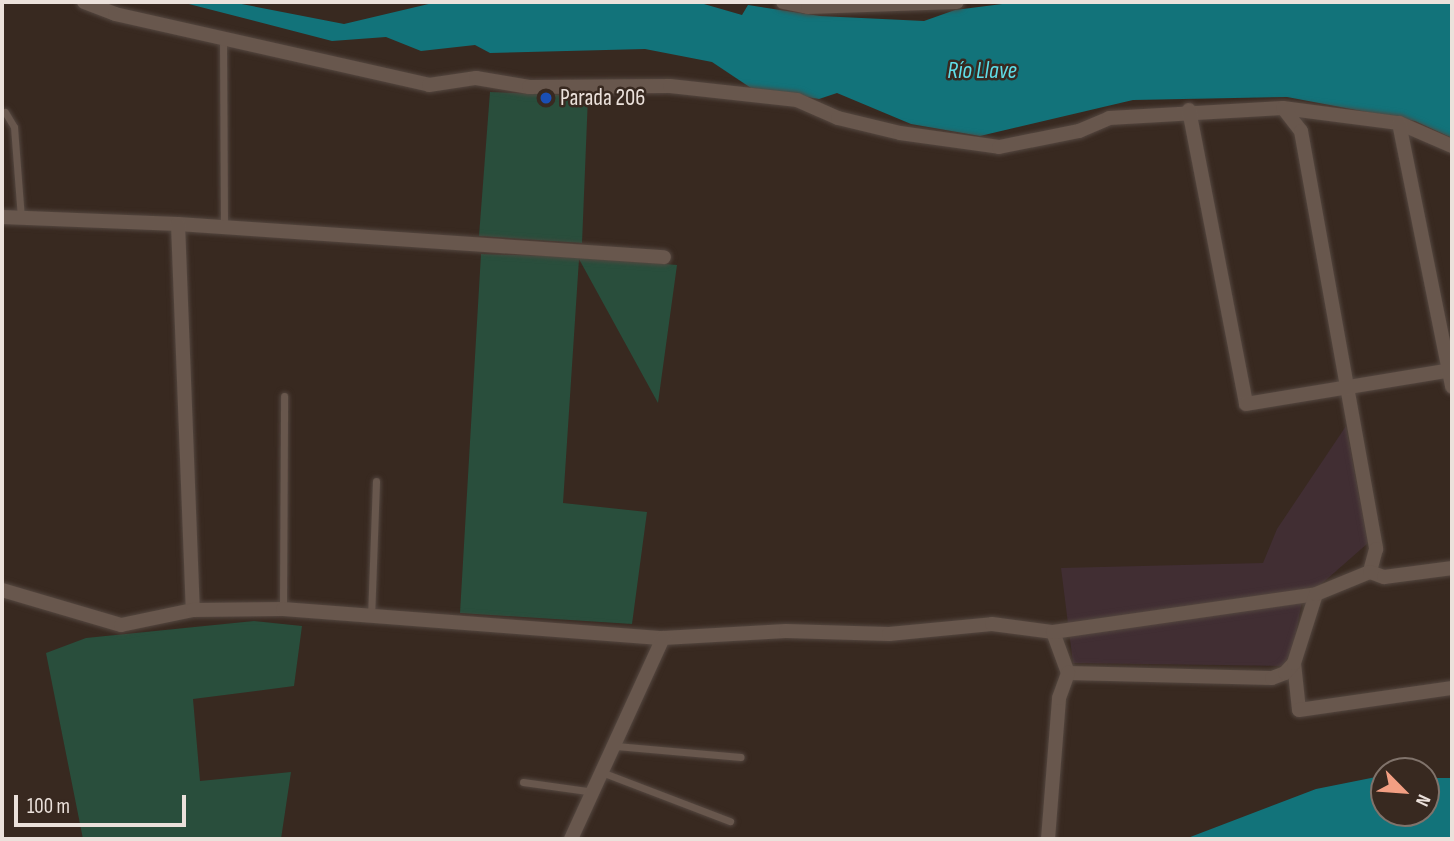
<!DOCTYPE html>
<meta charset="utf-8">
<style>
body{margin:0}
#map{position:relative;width:1454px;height:841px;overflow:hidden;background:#382920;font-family:"Sofia Sans Condensed",sans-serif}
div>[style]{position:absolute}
.industrial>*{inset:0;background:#412e33}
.green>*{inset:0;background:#294e3c}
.water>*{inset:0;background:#12737a}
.roads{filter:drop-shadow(0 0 2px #544740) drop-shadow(0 0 2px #544740)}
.lane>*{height:7px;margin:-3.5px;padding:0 3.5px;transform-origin:3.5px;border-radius:3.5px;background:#68574d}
.street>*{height:14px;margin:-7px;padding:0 7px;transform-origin:7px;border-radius:7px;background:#68574d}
.dots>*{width:19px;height:19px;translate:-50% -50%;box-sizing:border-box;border:4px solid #382920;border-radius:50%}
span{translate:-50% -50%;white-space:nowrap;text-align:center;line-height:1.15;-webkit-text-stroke:5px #382920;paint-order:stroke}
.poi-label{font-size:23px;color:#ebe1db}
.left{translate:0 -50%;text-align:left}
.water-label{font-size:24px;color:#5fdee8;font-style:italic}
.frame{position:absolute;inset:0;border:4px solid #ebe1db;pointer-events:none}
.north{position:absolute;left:1370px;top:757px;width:70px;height:70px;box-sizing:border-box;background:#382920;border:2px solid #80736b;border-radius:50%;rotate:115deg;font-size:19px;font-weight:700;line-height:28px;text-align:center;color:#ebe1db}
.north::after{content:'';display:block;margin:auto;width:24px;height:32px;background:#f39f83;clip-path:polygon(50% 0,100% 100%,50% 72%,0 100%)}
.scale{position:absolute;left:14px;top:795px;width:172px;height:32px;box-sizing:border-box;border:4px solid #ebe1db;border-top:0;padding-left:9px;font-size:21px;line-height:24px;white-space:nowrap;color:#ebe1db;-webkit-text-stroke:5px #382920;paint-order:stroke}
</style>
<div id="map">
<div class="industrial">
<i style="clip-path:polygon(1346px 426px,1368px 543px,1302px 601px,1293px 649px,1283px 666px,1073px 663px,1061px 568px,1263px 563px,1277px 529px)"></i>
</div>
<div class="green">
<i style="clip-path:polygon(490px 92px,588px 96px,582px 243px,479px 236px)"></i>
<i style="clip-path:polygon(481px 254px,579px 257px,677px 265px,658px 403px,579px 259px,563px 503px,647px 512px,632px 624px,460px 613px)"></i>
<i style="clip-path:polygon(254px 621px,302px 626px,294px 686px,193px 699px,200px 781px,291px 772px,281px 839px,83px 839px,46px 653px,86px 638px)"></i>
</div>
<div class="water">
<i style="clip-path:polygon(181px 2px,231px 2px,344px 24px,437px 2px,697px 2px,742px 15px,748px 5px,820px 16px,924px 21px,955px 10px,1018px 2px,1452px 2px,1452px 138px,1415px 121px,1287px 97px,1133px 100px,980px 136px,911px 124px,837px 93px,819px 99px,751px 88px,712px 62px,645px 49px,490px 53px,475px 45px,421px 51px,386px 37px,332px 41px)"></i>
<i style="clip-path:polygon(1376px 777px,1384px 777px,1384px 813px,1426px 813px,1426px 778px,1452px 778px,1452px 839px,1185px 839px,1316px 789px)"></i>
</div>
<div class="roads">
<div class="lane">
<i style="left:223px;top:37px;width:191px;rotate:89.7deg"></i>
<i style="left:5px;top:112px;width:17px;rotate:59deg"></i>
<i style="left:14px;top:127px;width:90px;rotate:85.6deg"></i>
<i style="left:283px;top:608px;width:212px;rotate:-89.7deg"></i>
<i style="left:371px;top:618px;width:137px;rotate:-87.9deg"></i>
<i style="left:616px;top:746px;width:125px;rotate:5deg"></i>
<i style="left:604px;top:773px;width:135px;rotate:20.9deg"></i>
<i style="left:523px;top:782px;width:72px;rotate:8deg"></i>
</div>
<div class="street">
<i style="left:84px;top:2px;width:33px;rotate:21deg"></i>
<i style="left:115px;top:14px;width:322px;rotate:12.7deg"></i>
<i style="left:429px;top:85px;width:48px;rotate:-8.5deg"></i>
<i style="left:476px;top:78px;width:54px;rotate:9.6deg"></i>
<i style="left:529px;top:87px;width:141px;rotate:-0.4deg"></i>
<i style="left:670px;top:86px;width:128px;rotate:6.3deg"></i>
<i style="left:797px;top:100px;width:45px;rotate:23.7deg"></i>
<i style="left:838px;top:118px;width:64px;rotate:13.6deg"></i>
<i style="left:900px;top:133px;width:100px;rotate:8deg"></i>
<i style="left:999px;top:147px;width:82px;rotate:-11.3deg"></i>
<i style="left:1079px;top:131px;width:33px;rotate:-23deg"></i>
<i style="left:1109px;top:118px;width:174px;rotate:-3.3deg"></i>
<i style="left:1283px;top:108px;width:117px;rotate:7.4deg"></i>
<i style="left:1399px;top:123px;width:58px;rotate:23.5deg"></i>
<i style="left:783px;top:2px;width:25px;rotate:11deg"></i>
<i style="left:808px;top:7px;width:149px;rotate:-1.9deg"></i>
<i style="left:1283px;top:108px;width:29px;rotate:52deg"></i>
<i style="left:1301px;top:131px;width:425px;rotate:79.8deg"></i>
<i style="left:1376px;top:549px;width:24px;rotate:105deg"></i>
<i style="left:1189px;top:110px;width:299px;rotate:79deg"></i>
<i style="left:1246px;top:404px;width:209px;rotate:-9.4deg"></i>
<i style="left:1399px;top:123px;width:269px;rotate:78.6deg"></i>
<i style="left:2px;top:217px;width:176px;rotate:2.3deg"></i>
<i style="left:178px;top:224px;width:487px;rotate:3.9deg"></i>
<i style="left:178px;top:224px;width:386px;rotate:87.8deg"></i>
<i style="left:2px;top:590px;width:124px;rotate:16.4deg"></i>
<i style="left:121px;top:625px;width:74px;rotate:-11.8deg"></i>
<i style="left:193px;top:610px;width:90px;rotate:-0.6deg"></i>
<i style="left:283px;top:609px;width:381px;rotate:4.4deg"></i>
<i style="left:663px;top:638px;width:123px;rotate:-3.3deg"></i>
<i style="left:786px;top:631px;width:103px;rotate:1.7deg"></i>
<i style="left:889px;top:634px;width:103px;rotate:-5.5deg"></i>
<i style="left:992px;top:624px;width:62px;rotate:7.5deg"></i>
<i style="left:1053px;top:632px;width:44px;rotate:69.9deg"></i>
<i style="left:1053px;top:632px;width:266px;rotate:-8.2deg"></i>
<i style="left:1294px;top:663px;width:47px;rotate:83.9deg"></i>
<i style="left:1299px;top:710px;width:155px;rotate:-8.2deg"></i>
<i style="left:1068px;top:673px;width:204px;rotate:1.4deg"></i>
<i style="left:1272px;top:678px;width:14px;rotate:-21deg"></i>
<i style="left:1285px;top:673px;width:13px;rotate:-48deg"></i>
<i style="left:1294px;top:663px;width:72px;rotate:-72.3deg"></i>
<i style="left:1316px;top:594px;width:58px;rotate:-22.2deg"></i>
<i style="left:1370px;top:572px;width:15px;rotate:20deg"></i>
<i style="left:1384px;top:577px;width:69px;rotate:-7.5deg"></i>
<i style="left:571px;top:839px;width:221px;rotate:-65.4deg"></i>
<i style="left:1048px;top:839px;width:141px;rotate:-85.5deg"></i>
<i style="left:1059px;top:698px;width:27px;rotate:-70deg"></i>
</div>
</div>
<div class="dots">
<i style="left:546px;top:98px;background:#1a4fb4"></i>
</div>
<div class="poi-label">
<span class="left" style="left:560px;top:98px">Parada 206</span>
</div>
<div class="water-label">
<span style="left:982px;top:71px">Río Llave</span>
</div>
<div class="frame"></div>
<div class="north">N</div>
<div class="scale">100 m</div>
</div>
